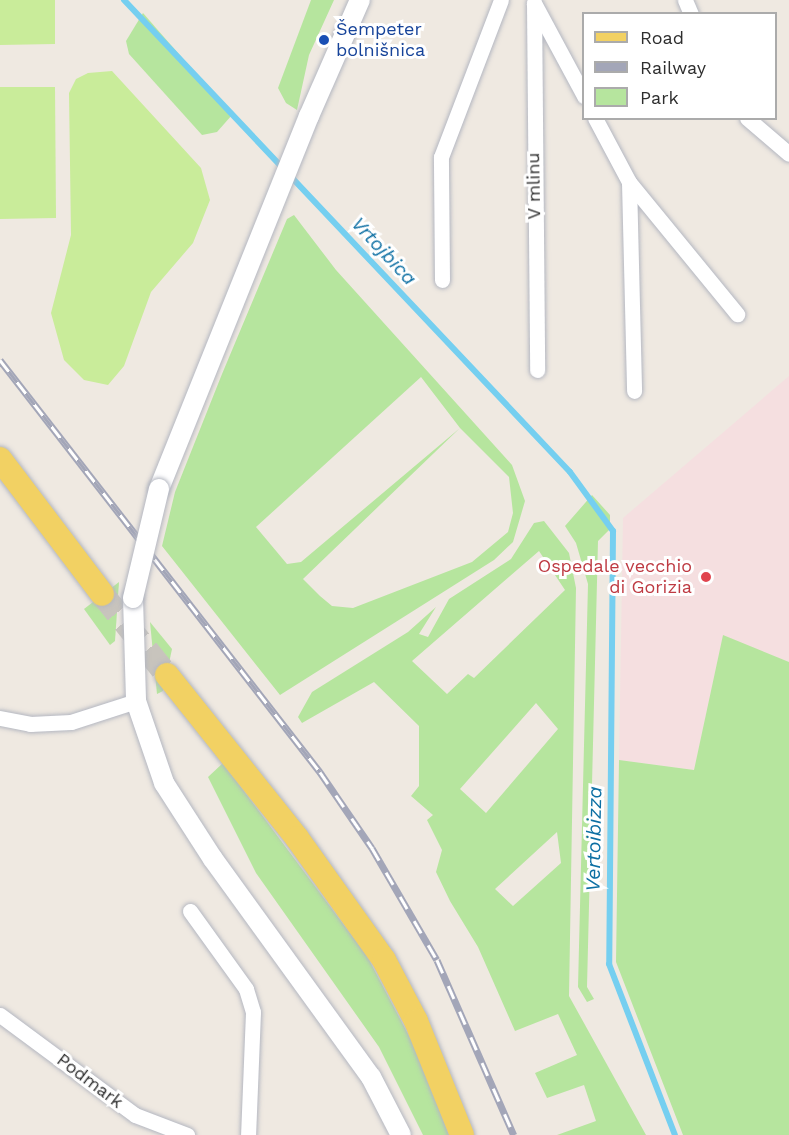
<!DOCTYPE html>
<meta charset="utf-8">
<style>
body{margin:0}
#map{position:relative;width:789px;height:1135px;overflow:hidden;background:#efe9e1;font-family:"Work Sans",sans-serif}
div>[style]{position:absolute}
.medical>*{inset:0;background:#f5dfe0}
.green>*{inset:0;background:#b6e59e}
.pitch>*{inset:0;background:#c9ec9a}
.stream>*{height:6px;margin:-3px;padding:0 3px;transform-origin:3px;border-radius:3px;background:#75cff0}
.primary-tunnel>*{height:24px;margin-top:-12px;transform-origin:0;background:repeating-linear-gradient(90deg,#c8c4bd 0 24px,transparent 0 36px)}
.roads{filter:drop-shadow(0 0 2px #b4b7c1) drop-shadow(0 0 2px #b4b7c1)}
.minor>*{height:15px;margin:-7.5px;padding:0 7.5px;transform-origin:7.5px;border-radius:7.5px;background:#fff}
.tertiary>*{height:20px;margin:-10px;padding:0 10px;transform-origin:10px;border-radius:10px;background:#fff}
.primary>*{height:24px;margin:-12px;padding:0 12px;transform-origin:12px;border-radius:12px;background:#f2d163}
.rail>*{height:7px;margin-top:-3.5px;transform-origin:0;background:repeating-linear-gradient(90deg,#fff 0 14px,#a3a6b8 0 28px);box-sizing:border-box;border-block:2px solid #a3a6b8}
.bridges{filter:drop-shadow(0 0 2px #b4b7c1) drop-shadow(0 0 2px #b4b7c1)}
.tertiary-bridge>*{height:20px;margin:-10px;padding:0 10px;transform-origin:10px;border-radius:10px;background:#fff}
.dots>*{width:16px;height:16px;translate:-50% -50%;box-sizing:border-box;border:3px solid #fff;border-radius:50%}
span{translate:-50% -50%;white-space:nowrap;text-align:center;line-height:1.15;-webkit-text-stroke:6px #fff;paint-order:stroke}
.transit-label{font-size:18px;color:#164399}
.left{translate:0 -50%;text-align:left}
.street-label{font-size:18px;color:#2e2e2e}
.health-label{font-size:18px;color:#be3a42}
.right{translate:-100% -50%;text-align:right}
.water-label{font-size:20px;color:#0d6fa3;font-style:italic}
.legend{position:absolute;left:582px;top:12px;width:195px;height:108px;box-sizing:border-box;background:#fff;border:2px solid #ababab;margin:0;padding:8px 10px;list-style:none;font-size:18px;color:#2e2e2e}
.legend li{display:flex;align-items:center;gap:12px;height:30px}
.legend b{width:30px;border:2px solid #ababab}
</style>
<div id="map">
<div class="medical">
<i style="clip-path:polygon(789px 376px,789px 662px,723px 636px,694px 770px,619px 760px,623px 518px)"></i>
</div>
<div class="green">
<i style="clip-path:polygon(311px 0,334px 0,309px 55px,297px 110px,286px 103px,278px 88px)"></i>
<i style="clip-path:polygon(143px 13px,232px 115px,217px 132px,202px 135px,129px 54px,126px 41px)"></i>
<i style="clip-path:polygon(evenodd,294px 215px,336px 270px,512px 465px,525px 501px,513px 542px,494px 560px,280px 695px,162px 546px,175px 492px,222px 374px,287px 219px,294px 215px,421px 377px,460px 428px,301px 562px,287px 564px,256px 527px,421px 377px,294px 215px,460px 428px,509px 477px,513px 513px,508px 532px,472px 562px,353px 608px,332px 606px,320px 596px,303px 579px,460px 428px)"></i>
<i style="clip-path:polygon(592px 495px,610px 515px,610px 529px,598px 541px,587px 987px,594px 999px,587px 1002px,578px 987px,588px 584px,576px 543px,565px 526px)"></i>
<i style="clip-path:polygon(evenodd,544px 521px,569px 553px,576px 588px,569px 996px,646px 1135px,557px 1135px,596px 1121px,584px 1085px,547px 1098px,535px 1073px,577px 1055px,558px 1014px,515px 1031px,478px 947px,450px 901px,436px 872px,442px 850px,427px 820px,433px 815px,411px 796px,419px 786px,419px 726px,374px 682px,302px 723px,298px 717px,312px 692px,408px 632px,436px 607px,419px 634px,428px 637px,449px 599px,511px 559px,534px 523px,544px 521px,539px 551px,565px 590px,474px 678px,468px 674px,447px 694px,412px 661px,539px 551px,544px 521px,536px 703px,558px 729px,486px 813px,460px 789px,536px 703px,544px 521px,557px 832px,561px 863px,513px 906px,495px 889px,557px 832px)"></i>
<i style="clip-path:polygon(119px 582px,115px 641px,110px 645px,84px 609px)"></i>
<i style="clip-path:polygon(150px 622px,172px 649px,163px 691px,157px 694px)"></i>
<i style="clip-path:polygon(723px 635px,789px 662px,789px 1135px,683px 1135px,616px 962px,619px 760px,694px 770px)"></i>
<i style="clip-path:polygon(223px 763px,367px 956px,418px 1053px,449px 1135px,423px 1135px,379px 1047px,256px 873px,208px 777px)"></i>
</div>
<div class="pitch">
<i style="clip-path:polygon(0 0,55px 0,55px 44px,0 45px)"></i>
<i style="clip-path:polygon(112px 71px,201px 168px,210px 200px,193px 243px,151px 292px,124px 366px,108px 385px,84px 380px,64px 360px,51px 313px,71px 235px,69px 93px,76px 79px,88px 73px)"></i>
<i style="clip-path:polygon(0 87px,55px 87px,56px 218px,0 219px)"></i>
</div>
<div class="stream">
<i style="left:124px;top:0;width:649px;rotate:46.62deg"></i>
<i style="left:570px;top:472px;width:73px;rotate:53.9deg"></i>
<i style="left:613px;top:531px;width:433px;rotate:90.5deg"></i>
<i style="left:609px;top:964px;width:183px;rotate:68.9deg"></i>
</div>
<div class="primary-tunnel">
<i style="left:102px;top:594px;width:104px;rotate:51.3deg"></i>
</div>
<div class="roads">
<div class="minor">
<i style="left:685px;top:0;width:15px;rotate:67deg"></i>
<i style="left:534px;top:3px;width:367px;rotate:89.5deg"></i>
<i style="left:534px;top:3px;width:106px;rotate:61.7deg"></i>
<i style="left:595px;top:118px;width:72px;rotate:62deg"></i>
<i style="left:629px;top:182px;width:171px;rotate:50.7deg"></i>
<i style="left:747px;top:118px;width:55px;rotate:40.6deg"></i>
<i style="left:629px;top:182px;width:209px;rotate:88.6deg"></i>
<i style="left:442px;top:280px;width:123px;rotate:-90.5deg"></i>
<i style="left:441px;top:157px;width:168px;rotate:-69.1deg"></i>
<i style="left:0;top:718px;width:31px;rotate:11deg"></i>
<i style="left:30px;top:724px;width:41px;rotate:-2.8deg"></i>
<i style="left:71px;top:722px;width:68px;rotate:-17.9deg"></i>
<i style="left:190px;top:911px;width:96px;rotate:54.3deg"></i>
<i style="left:246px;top:989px;width:24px;rotate:73deg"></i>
<i style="left:253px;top:1012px;width:123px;rotate:92.3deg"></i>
<i style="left:0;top:1015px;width:168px;rotate:36.5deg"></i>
<i style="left:135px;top:1115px;width:56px;rotate:21deg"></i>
</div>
<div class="tertiary">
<i style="left:159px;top:489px;width:402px;rotate:-68.1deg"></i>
<i style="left:309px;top:116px;width:127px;rotate:-66.3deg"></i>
<i style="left:133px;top:598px;width:103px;rotate:88.3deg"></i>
<i style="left:136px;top:701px;width:87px;rotate:71.1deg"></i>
<i style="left:164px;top:783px;width:90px;rotate:57.2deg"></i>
<i style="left:213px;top:859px;width:269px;rotate:54.1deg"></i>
<i style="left:371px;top:1077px;width:65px;rotate:62.7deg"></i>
</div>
<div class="primary">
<i style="left:0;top:459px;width:169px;rotate:52.9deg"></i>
<i style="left:167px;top:675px;width:208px;rotate:51.4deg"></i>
<i style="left:297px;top:838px;width:150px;rotate:54.5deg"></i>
<i style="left:384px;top:960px;width:69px;rotate:62.3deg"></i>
<i style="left:416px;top:1021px;width:123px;rotate:68deg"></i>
</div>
</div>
<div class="rail">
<i style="left:0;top:360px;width:522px;rotate:52.16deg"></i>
<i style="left:320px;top:772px;width:92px;rotate:55.6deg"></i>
<i style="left:372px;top:848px;width:129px;rotate:59.9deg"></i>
<i style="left:437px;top:960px;width:191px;rotate:66.3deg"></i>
</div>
<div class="bridges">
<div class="tertiary-bridge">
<i style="left:133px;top:598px;width:112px;rotate:-76.6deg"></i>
</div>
</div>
<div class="dots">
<i style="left:324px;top:40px;background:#1a4fb4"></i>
<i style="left:706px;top:577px;background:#e0444e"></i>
</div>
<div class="transit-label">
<span class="left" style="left:336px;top:40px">Šempeter<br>bolnišnica</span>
</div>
<div class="street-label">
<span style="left:534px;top:186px;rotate:-91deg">V mlinu</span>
<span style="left:90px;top:1081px;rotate:37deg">Podmark</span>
</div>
<div class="health-label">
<span class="right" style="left:692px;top:577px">Ospedale vecchio<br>di Gorizia</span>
</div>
<div class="water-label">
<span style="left:384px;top:251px;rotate:47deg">Vrtojbica</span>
<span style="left:594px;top:839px;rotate:-89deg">Vertoibizza</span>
</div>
<ul class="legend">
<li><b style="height:8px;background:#f2d163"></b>Road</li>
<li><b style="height:8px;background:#a3a6b8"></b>Railway</li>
<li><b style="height:16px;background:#b6e59e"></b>Park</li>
</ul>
</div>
